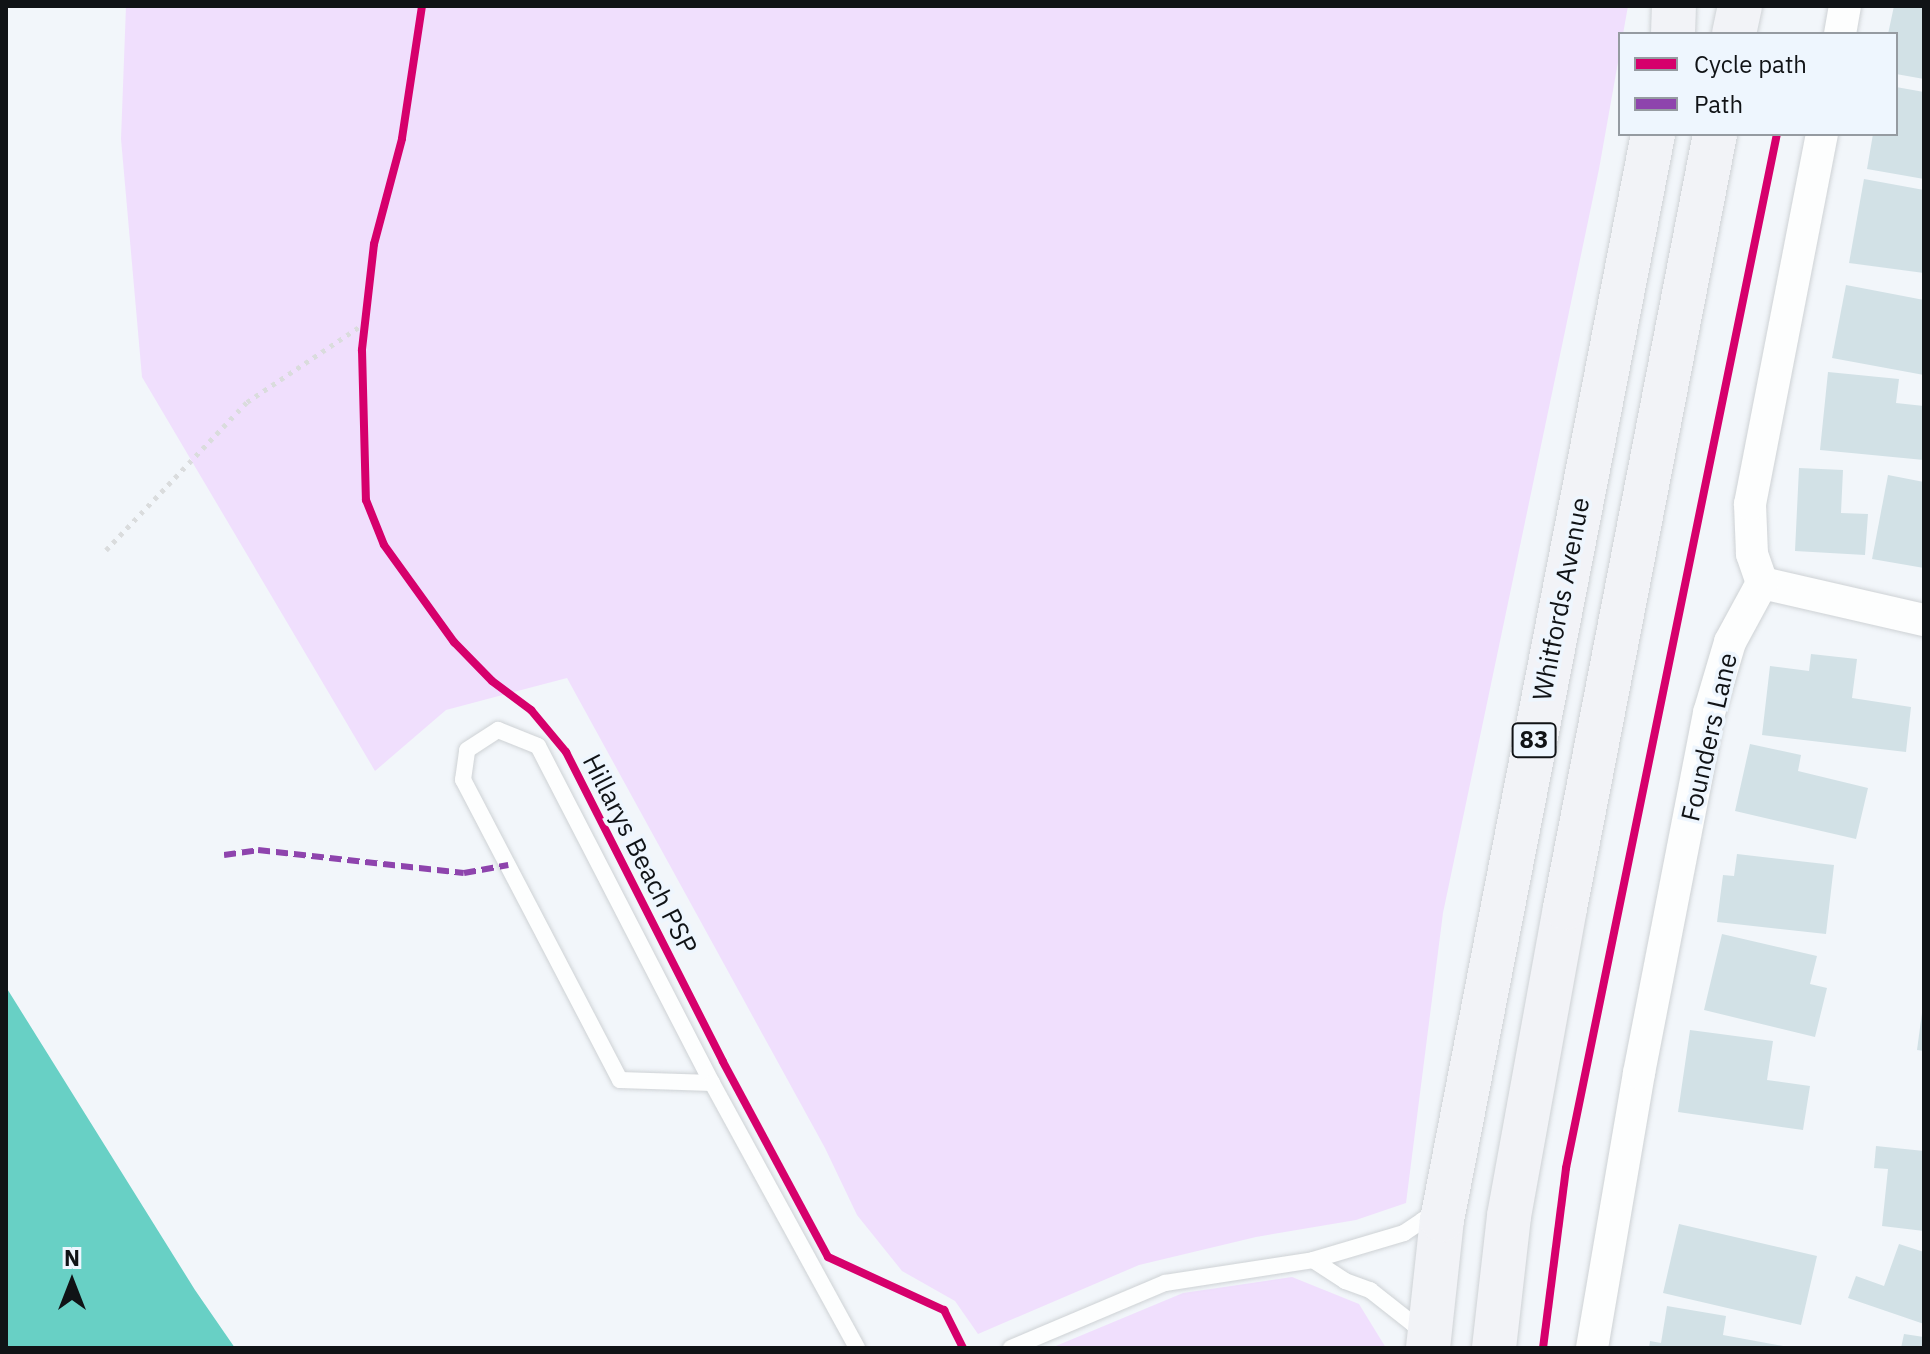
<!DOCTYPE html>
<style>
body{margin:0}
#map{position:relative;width:1930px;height:1354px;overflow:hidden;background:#f2f6fa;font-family:"IBM Plex Sans",sans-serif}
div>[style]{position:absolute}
.green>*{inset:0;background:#f0dffd}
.water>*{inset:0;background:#68d0c5}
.building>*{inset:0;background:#d2e1e6}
.path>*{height:5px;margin-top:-2.5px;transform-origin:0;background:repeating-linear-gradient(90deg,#dadcdd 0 4px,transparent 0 10px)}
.roads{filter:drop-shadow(0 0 2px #ced2d5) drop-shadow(0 0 2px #ced2d5)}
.service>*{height:16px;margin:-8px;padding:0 8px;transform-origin:8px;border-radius:8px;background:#fdfefe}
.minor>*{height:32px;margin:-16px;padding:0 16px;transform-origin:16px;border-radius:16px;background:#fdfefe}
.primary>*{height:44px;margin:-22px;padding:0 22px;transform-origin:22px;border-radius:22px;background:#f2f3f7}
.quiet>*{height:6px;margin-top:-3px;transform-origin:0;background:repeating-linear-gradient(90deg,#8e44ad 0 12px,transparent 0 18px)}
.cycleway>*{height:8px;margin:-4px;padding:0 4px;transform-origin:4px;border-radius:4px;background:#d6006c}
span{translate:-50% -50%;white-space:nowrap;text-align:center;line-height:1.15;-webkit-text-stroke:7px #eef6fe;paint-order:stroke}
.shield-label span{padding:2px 6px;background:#eef6fe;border:2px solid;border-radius:6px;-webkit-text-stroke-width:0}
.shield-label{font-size:24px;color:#101316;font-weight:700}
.street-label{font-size:26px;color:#101316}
.frame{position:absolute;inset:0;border:8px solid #101316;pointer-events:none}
.legend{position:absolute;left:1618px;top:32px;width:280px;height:104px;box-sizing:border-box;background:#eef6fe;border:2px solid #959ba1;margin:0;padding:10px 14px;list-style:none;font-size:24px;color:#101316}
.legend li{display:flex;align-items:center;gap:16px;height:40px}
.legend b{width:40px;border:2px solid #959ba1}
.north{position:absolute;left:32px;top:1242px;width:80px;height:80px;-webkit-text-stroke:6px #eef6fe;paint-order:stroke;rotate:0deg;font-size:22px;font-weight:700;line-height:32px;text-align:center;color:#101316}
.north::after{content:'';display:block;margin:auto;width:28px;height:36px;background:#101316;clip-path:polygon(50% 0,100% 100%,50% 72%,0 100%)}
</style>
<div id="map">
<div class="green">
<i style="clip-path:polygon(126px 6px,1628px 6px,1599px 169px,1443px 913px,1406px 1203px,1356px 1220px,1256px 1237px,1139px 1265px,978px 1334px,955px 1301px,902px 1271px,857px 1215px,825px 1148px,567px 678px,446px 710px,375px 771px,142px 377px,121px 139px)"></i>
<i style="clip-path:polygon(1292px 1277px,1359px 1304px,1386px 1348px,1051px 1348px,1183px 1293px)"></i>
</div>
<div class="water">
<i style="clip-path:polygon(6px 987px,195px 1290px,235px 1348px,6px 1348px)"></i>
</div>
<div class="building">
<i style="clip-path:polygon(1894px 6px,1924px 6px,1924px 79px,1896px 74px,1896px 34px,1888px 34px)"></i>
<i style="clip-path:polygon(1896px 87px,1924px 92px,1924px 179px,1867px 169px,1873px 134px,1896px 134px)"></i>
<i style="clip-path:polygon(1864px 179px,1924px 190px,1924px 273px,1849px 263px)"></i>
<i style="clip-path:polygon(1846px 285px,1924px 300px,1924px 375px,1832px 358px)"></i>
<i style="clip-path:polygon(1828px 372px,1899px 379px,1896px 403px,1924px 406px,1924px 460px,1820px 450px)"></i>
<i style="clip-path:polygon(1799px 468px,1843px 470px,1841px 513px,1868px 514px,1865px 555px,1795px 551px)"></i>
<i style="clip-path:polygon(1888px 475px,1924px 482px,1924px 568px,1872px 559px)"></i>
<i style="clip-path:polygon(1811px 654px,1857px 659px,1852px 698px,1911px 707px,1906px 752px,1762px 735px,1770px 666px,1809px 671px)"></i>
<i style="clip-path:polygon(1750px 744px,1801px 755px,1798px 771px,1868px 788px,1856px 839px,1735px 811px)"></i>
<i style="clip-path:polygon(1737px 854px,1834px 865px,1826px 934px,1717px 922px,1723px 875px,1734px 876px)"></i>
<i style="clip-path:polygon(1722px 934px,1817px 956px,1810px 984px,1827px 988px,1815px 1037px,1704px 1010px)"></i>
<i style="clip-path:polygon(1922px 1013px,1924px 1014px,1924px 1051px,1917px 1050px)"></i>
<i style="clip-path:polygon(1690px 1030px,1773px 1041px,1767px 1080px,1810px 1086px,1803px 1130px,1678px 1112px)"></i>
<i style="clip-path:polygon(1876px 1146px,1924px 1151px,1924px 1231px,1882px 1226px,1888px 1169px,1874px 1168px)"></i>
<i style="clip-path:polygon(1679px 1224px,1817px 1256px,1801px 1325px,1663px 1293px)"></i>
<i style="clip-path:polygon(1899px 1244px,1924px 1252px,1924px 1324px,1848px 1298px,1856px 1276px,1884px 1286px)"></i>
<i style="clip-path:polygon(1667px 1306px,1726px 1316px,1723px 1335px,1794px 1348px,1649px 1348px,1650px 1341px,1661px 1343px)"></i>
<i style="clip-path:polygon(1904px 1334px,1924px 1337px,1924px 1348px,1901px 1348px)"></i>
</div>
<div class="path">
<i style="left:106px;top:550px;width:204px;rotate:-46.4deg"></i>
<i style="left:247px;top:402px;width:142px;rotate:-33.8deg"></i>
</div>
<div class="roads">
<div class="service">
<i style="left:712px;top:1083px;width:92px;rotate:-178.1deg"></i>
<i style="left:620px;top:1080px;width:339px;rotate:-117.6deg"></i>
<i style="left:463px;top:780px;width:30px;rotate:-82deg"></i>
<i style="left:467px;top:750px;width:37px;rotate:-33deg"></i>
<i style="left:498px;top:730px;width:43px;rotate:21.8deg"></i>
<i style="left:538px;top:746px;width:379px;rotate:62.7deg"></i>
<i style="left:712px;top:1083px;width:302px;rotate:61.3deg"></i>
<i style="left:1313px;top:1260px;width:38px;rotate:33deg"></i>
<i style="left:1345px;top:1281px;width:27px;rotate:20deg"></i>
<i style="left:1370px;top:1290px;width:55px;rotate:38.3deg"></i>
<i style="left:1413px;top:1324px;width:14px;rotate:8deg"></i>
<i style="left:1011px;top:1348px;width:167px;rotate:-22.9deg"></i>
<i style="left:1165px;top:1283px;width:150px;rotate:-8.8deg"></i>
<i style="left:1313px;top:1260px;width:95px;rotate:-16.5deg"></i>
<i style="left:1404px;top:1233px;width:23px;rotate:-34deg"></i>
<i style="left:1423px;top:1220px;width:15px"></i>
</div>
<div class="minor">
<i style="left:1840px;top:34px;width:28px;rotate:-80deg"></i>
<i style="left:1762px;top:583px;width:166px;rotate:12.9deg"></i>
<i style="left:1592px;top:1348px;width:279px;rotate:-80.3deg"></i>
<i style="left:1639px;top:1073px;width:367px;rotate:-79deg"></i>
<i style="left:1709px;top:713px;width:74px;rotate:-73.5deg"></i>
<i style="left:1730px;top:642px;width:67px;rotate:-61.5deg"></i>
<i style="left:1762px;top:583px;width:31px;rotate:-109deg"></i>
<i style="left:1752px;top:554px;width:50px;rotate:-92.3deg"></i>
<i style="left:1750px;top:504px;width:377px;rotate:-79deg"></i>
</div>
<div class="primary">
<i style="left:1673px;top:34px;width:28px;rotate:-88deg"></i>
<i style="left:1734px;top:34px;width:29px;rotate:-78deg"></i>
<i style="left:1428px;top:1348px;width:129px;rotate:-83.8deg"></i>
<i style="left:1442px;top:1220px;width:1106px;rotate:-79deg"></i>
<i style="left:1494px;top:1348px;width:133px;rotate:-83.5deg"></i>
<i style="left:1509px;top:1216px;width:313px;rotate:-79.7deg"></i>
<i style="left:1565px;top:908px;width:788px;rotate:-79.03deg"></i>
</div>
</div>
<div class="quiet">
<i style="left:224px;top:855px;width:34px;rotate:-8deg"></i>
<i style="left:258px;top:850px;width:207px;rotate:6.4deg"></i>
<i style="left:464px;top:873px;width:45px;rotate:-10.3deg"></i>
</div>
<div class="cycleway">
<i style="left:422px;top:6px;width:134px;rotate:98.6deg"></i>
<i style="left:402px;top:139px;width:109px;rotate:104.9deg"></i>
<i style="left:374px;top:244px;width:107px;rotate:96.5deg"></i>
<i style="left:362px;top:350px;width:150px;rotate:88.5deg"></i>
<i style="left:366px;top:500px;width:48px;rotate:68.2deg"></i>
<i style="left:384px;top:545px;width:120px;rotate:54.2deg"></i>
<i style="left:454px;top:642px;width:54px;rotate:45.7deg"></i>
<i style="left:492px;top:681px;width:49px;rotate:36.6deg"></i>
<i style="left:531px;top:710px;width:55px;rotate:50.2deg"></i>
<i style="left:566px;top:752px;width:347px;rotate:63.1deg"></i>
<i style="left:723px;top:1062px;width:221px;rotate:61.7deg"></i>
<i style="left:828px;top:1257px;width:128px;rotate:24.6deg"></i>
<i style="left:944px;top:1310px;width:42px;rotate:63.4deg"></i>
<i style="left:1543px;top:1348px;width:181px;rotate:-82.7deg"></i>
<i style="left:1566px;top:1168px;width:1055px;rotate:-78.47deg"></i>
</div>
<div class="shield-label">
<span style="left:1534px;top:740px">83</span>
</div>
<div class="street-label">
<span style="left:1561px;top:599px;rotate:-79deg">Whitfords Avenue</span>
<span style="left:1709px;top:737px;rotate:-77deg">Founders Lane</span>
<span style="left:640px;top:854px;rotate:63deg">Hillarys Beach PSP</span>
</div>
<div class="frame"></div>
<ul class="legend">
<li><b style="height:10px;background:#d6006c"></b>Cycle path</li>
<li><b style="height:10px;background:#8e44ad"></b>Path</li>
</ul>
<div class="north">N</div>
</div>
